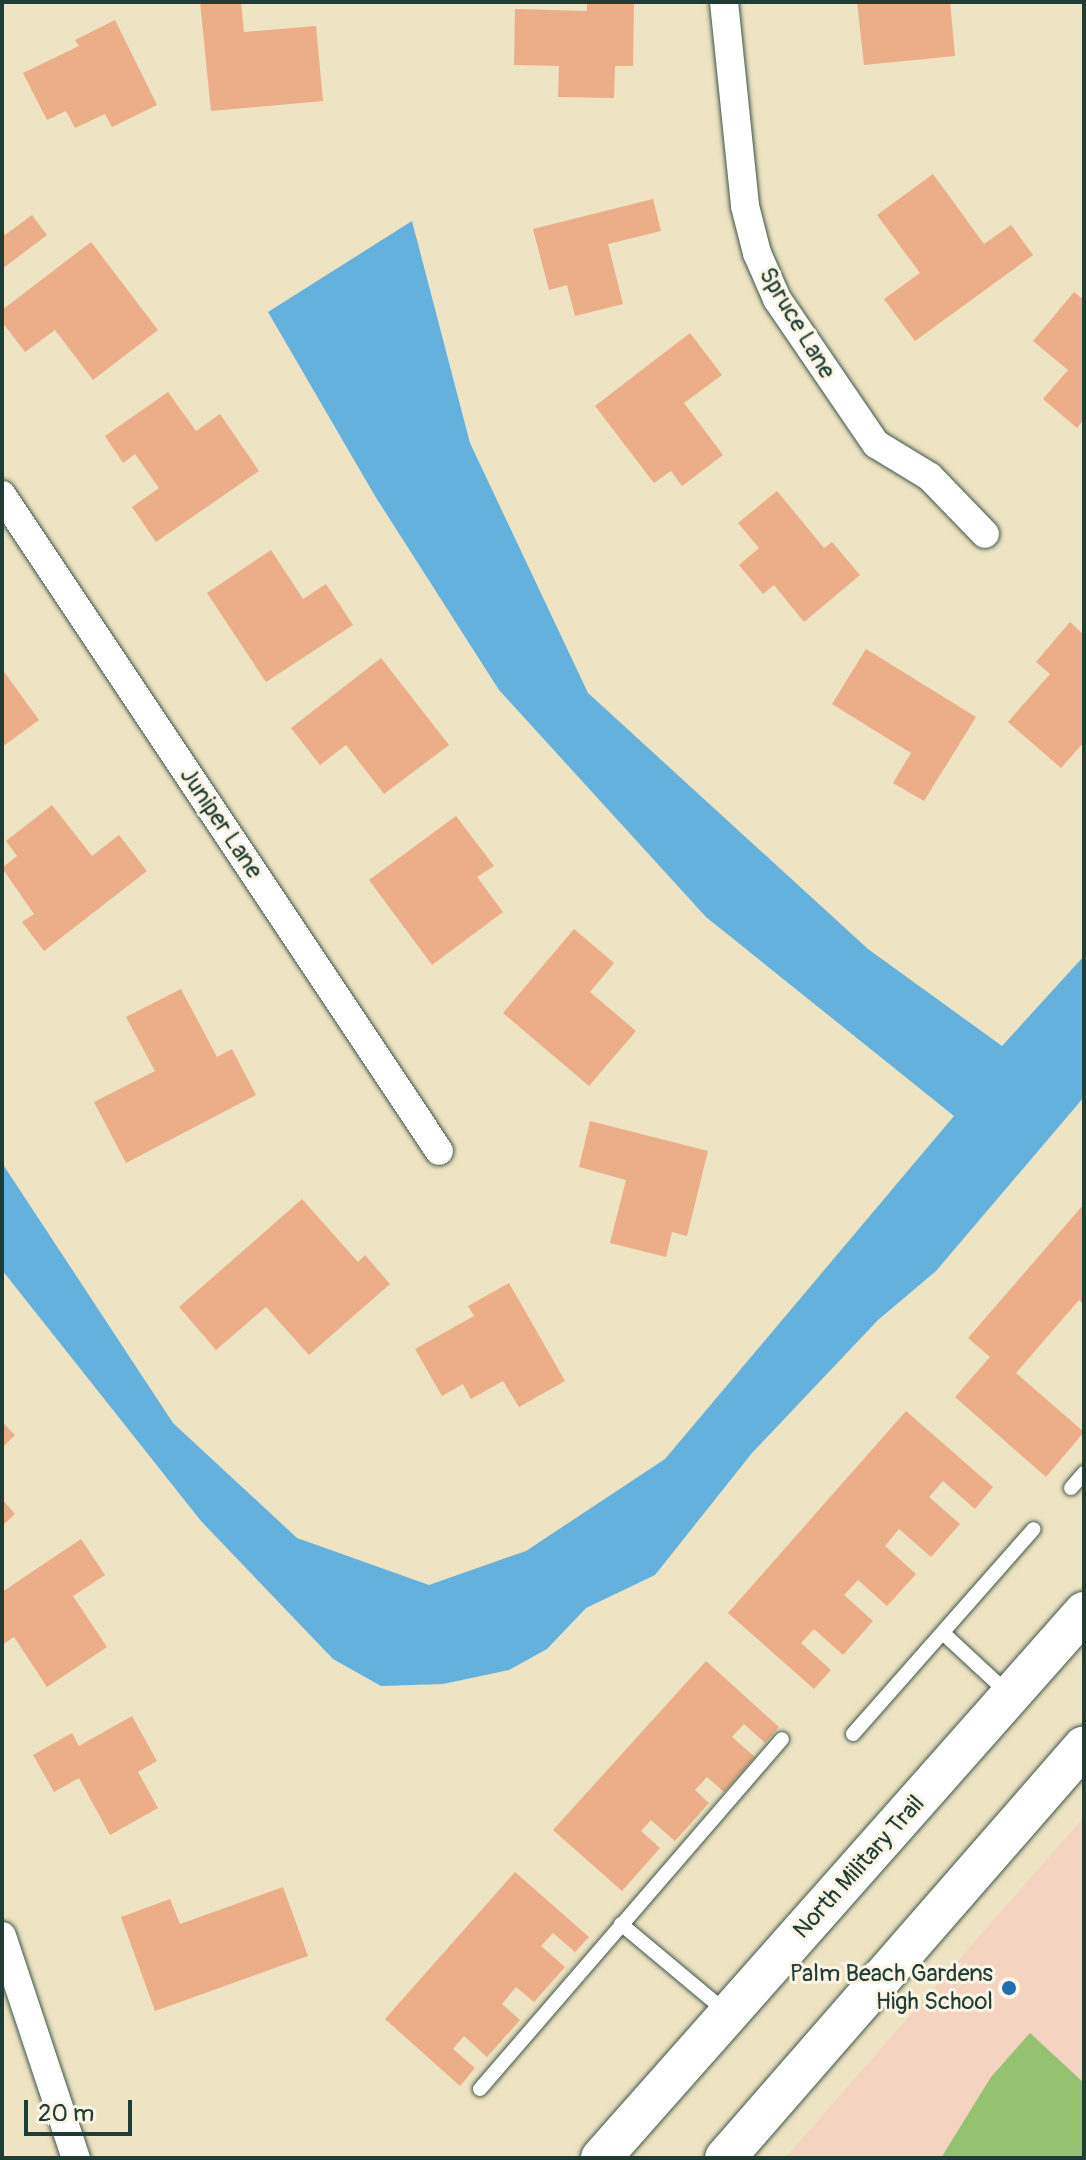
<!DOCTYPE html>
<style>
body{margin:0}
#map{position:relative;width:1086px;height:2160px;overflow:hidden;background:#eee3c2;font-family:Pangolin,sans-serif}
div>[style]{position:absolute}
.built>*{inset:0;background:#f4d3c0}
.green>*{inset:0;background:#95c270}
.water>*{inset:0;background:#64b1dd}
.building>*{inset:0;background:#ecae89}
.roads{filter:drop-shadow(0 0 2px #3e5649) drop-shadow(0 0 2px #3e5649)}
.lane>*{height:14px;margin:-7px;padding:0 7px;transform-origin:7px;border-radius:7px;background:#fff}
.street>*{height:28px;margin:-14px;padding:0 14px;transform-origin:14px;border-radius:14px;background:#fff}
.secondary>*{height:40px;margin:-20px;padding:0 20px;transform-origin:20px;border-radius:20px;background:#fff}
.dots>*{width:22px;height:22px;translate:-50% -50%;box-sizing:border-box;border:4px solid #fcf5e5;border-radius:50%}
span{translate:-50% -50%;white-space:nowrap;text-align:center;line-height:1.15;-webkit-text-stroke:6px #fcf5e5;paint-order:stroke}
.street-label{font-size:24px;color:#1f3d34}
.poi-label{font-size:24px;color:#1f3d34}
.right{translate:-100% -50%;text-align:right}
.frame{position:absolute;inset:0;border:4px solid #1f3d34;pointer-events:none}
.scale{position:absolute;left:24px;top:2100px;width:108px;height:36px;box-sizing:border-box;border:4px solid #1f3d34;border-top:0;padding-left:10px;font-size:24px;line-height:28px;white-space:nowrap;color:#1f3d34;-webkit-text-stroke:6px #fcf5e5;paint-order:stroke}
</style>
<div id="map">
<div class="built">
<i style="clip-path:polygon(1084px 1817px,1084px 2158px,785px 2158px)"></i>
</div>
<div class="green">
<i style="clip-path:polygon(1030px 2033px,1084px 2083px,1084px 2158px,941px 2158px,991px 2077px)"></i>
</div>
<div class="water">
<i style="clip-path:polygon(412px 221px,470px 443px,588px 693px,868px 949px,1002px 1046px,1084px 956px,1084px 1097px,936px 1271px,878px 1320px,752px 1453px,655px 1575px,586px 1608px,547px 1649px,509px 1670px,443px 1684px,381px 1686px,333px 1659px,201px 1521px,2px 1270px,2px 1163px,173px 1423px,297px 1538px,429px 1585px,526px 1551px,665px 1459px,954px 1116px,706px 917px,499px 690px,375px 496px,268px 312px)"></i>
</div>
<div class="building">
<i style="clip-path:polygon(200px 2px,241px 2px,244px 32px,316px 26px,323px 101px,211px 111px)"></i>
<i style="clip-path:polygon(587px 2px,634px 2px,633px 66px,615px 66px,614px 98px,558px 97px,559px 66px,514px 65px,515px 9px,587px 11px)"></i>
<i style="clip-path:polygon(857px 2px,950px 2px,955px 56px,864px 65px)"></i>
<i style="clip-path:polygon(115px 20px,157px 105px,112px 127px,105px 114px,75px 128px,66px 111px,47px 120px,23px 73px,79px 46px,75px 40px)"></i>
<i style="clip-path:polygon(933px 174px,984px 244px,1011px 225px,1033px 255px,915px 341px,884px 299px,920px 273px,877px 215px)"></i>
<i style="clip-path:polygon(653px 199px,661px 231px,608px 244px,623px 304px,575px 316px,567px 285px,549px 290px,533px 229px)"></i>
<i style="clip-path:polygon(32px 215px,47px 235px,2px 269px,2px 231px,5px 235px)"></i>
<i style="clip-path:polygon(91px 242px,158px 330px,93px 380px,55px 330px,25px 352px,2px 322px,2px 310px)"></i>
<i style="clip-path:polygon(1074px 292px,1084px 300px,1084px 419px,1077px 428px,1043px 399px,1068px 370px,1033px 341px)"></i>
<i style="clip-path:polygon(690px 333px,722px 375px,684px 403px,723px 455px,682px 486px,671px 471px,654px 483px,595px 406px)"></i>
<i style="clip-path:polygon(168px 392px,196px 431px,220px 414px,259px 471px,156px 542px,132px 507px,159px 488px,135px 454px,123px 463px,105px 436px)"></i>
<i style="clip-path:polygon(777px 491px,824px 548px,832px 542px,860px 575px,804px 622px,774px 585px,763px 594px,739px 565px,759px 548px,738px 523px)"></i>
<i style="clip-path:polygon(271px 550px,303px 599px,326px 584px,353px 625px,266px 682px,207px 593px)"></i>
<i style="clip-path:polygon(1070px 622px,1084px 635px,1084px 742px,1061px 768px,1008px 722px,1050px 674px,1036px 662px)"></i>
<i style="clip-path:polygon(866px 649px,976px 717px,924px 801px,893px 783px,911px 753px,832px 704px)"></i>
<i style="clip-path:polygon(381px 658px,449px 745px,384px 794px,346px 745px,320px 765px,291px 728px)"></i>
<i style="clip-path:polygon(2px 669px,39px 720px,2px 747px)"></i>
<i style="clip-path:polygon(52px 805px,92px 856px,119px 835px,147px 871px,44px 951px,22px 922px,34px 914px,2px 868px,17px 856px,6px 841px)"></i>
<i style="clip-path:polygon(456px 816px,494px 866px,477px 877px,503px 912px,432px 965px,369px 880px)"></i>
<i style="clip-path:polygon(574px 929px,614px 963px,590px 992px,636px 1031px,589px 1086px,503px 1013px)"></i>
<i style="clip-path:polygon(181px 989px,217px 1057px,232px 1049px,256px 1095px,126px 1163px,94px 1102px,155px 1071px,126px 1017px)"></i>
<i style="clip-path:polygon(590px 1121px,708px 1151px,687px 1236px,672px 1232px,666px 1257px,610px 1243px,626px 1180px,579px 1167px)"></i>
<i style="clip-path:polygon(302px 1199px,358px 1262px,365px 1255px,390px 1284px,309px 1355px,266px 1307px,216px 1350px,179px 1307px)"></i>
<i style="clip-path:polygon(1084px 1204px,1084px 1305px,1079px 1300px,1016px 1373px,1084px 1432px,1046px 1477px,955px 1397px,990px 1357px,968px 1338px)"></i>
<i style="clip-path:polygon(509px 1283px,565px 1381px,519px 1407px,503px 1381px,471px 1399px,463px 1384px,442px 1396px,415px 1349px,474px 1316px,468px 1306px)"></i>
<i style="clip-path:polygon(906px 1411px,993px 1487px,975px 1509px,943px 1481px,929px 1497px,960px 1524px,931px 1557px,899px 1529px,885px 1546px,916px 1574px,887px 1606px,858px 1580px,844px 1595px,873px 1621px,843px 1655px,814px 1629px,801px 1643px,831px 1670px,814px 1689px,728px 1613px)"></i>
<i style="clip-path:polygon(2px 1422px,15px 1435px,2px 1448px)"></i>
<i style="clip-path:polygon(2px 1499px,15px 1514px,2px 1526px)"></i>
<i style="clip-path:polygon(81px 1539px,105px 1575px,73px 1596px,107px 1647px,47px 1687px,14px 1637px,2px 1645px,2px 1592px)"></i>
<i style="clip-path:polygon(706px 1661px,779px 1727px,765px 1743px,744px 1724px,732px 1737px,755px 1757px,724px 1792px,707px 1777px,695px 1790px,709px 1803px,675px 1841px,651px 1820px,641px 1831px,660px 1848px,622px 1891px,553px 1830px)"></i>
<i style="clip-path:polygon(132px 1716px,157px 1761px,138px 1772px,158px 1808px,110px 1835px,79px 1778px,54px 1792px,33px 1755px,72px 1733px,79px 1746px)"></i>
<i style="clip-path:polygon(515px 1872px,589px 1937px,575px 1952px,553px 1933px,541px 1946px,565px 1967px,534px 2002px,516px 1987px,502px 2004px,520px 2020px,487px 2057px,464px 2036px,453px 2049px,475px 2068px,460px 2086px,385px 2019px)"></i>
<i style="clip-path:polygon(283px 1887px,308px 1956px,155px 2011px,121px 1917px,170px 1899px,180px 1924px)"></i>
</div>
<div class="roads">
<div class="lane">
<i style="left:1071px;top:1488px;width:20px;rotate:-49deg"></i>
<i style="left:943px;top:1633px;width:91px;rotate:42.8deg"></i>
<i style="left:853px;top:1734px;width:273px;rotate:-48.6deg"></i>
<i style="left:621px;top:1924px;width:136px;rotate:39.9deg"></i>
<i style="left:480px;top:2089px;width:462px;rotate:-49.2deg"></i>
</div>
<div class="street">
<i style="left:724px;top:2px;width:205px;rotate:84.1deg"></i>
<i style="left:745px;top:206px;width:49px;rotate:75.7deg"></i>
<i style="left:757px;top:253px;width:50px;rotate:66.5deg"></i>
<i style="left:777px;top:299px;width:176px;rotate:55.7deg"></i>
<i style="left:876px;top:444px;width:63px;rotate:31.4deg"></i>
<i style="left:930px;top:477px;width:79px;rotate:46deg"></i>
<i style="left:2px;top:495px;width:788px;rotate:56.33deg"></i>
<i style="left:2px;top:1936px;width:234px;rotate:71.6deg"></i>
</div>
<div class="secondary">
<i style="left:601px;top:2158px;width:729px;rotate:-48.5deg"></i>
<i style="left:725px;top:2158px;width:546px;rotate:-48.93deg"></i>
</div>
</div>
<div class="dots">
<i style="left:1009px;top:1988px;background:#1f6fb2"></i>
</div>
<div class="street-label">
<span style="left:797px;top:323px;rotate:59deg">Spruce Lane</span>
<span style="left:221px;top:823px;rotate:56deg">Juniper Lane</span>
<span style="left:859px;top:1867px;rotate:-48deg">North Military Trail</span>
</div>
<div class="poi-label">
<span class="right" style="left:993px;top:1988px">Palm Beach Gardens<br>High School</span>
</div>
<div class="frame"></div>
<div class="scale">20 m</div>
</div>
